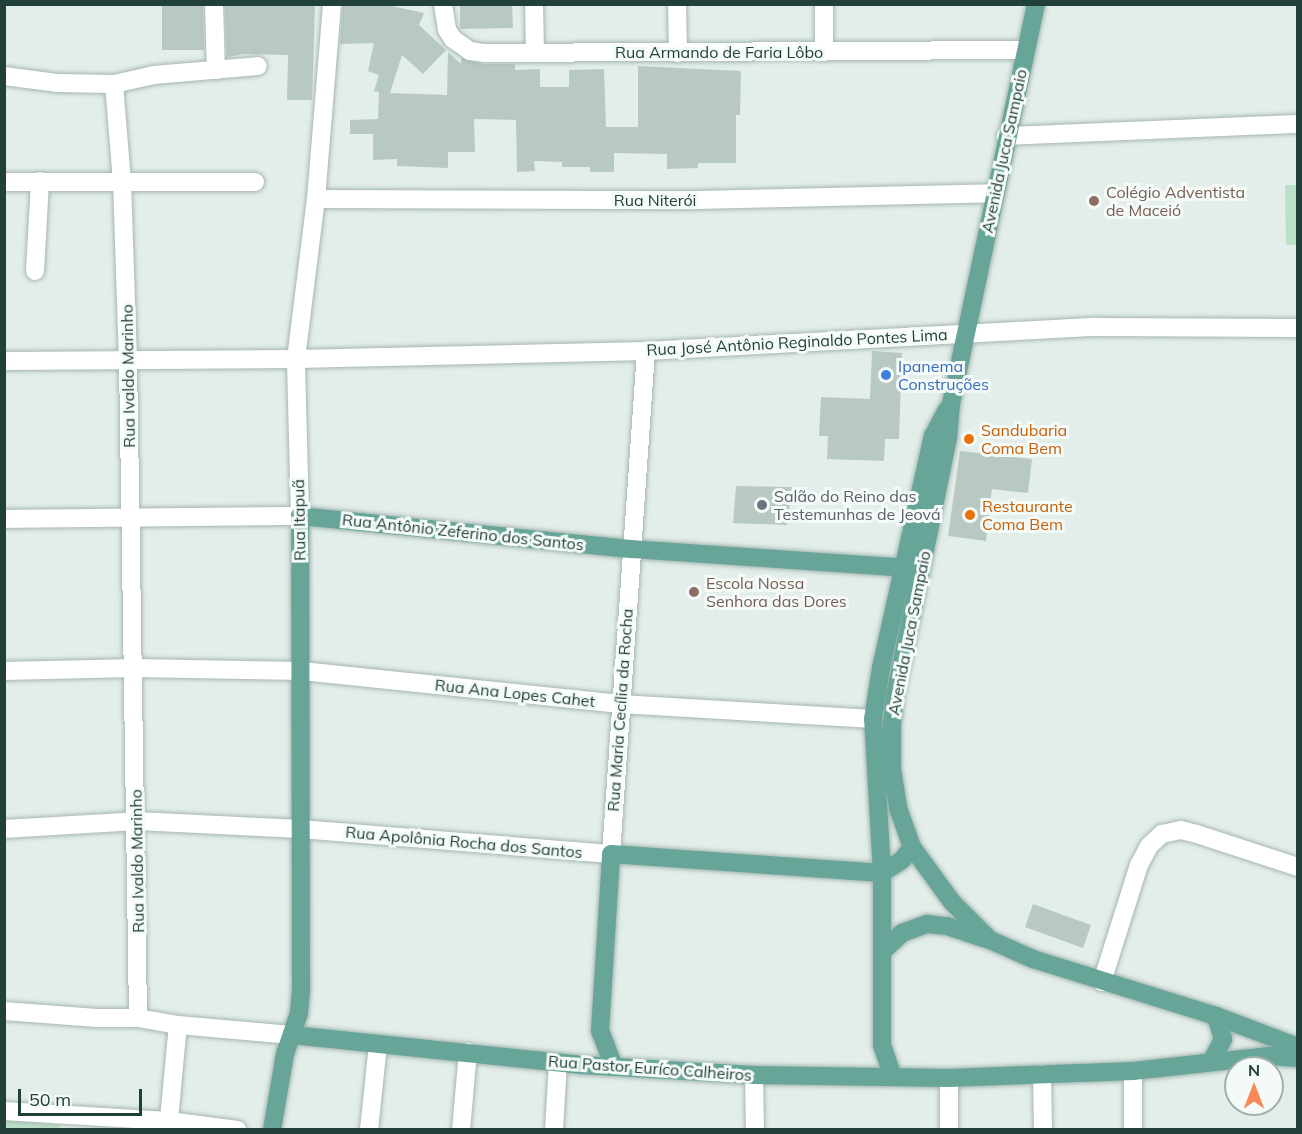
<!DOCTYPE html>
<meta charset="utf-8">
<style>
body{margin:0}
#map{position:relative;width:1302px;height:1134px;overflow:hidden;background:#e3eeea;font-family:Mulish,sans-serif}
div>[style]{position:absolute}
.green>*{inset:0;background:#bbe0c7}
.building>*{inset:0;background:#b8c9c3}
.roads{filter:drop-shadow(0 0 2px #a5b6b2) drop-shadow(0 0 2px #a5b6b2)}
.minor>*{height:18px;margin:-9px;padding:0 9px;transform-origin:9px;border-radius:9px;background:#fff}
.major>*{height:18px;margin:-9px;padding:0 9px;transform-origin:9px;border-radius:9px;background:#66a598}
.dots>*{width:16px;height:16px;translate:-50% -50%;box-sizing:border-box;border:3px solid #f4faf7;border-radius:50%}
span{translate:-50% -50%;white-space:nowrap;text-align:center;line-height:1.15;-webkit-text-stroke:6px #f4faf7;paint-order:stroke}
.street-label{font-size:16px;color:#22403a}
.education-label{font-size:16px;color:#785e54}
.left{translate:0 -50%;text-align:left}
.shop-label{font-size:16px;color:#366cbe}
.food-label{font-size:16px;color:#c56008}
.worship-label{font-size:16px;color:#5b616d}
.frame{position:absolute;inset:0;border:6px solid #22403a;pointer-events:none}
.north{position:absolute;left:1224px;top:1056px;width:60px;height:60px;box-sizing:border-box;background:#f4faf7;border:2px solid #a0b0ab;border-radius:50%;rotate:0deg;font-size:16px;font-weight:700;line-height:24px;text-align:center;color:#22403a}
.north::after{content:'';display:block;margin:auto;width:21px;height:27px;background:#f88857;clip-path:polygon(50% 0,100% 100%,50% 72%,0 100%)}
.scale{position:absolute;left:18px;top:1089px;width:124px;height:27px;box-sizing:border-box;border:3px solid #22403a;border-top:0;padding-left:8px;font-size:18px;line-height:21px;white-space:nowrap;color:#22403a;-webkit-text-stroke:4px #f4faf7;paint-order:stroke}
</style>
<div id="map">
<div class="green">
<i style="clip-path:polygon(1285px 185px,1297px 185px,1297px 245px,1286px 245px)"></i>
<i style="clip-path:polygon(5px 1120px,60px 1125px,60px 1129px,5px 1129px)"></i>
</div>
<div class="building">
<i style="clip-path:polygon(162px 4px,203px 4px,204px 50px,162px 50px)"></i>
<i style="clip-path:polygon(225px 4px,315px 4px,312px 100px,287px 100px,288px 55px,244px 54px,227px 57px)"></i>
<i style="clip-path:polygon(343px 4px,383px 4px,424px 13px,419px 25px,446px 50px,423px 74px,402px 55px,390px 93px,447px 95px,448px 52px,461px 64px,461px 58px,484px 64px,515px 64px,515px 70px,540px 69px,540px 87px,569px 87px,569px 70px,604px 69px,606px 127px,638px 127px,638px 66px,741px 71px,740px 115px,736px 115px,736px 163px,698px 163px,698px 168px,667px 169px,667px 154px,614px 153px,614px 172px,590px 172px,590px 167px,562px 167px,562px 162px,534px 161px,535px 171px,517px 172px,516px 120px,474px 119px,475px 152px,448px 152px,448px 168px,397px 166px,397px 159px,373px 160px,373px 134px,350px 134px,350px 120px,378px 119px,379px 92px,374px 91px,379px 75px,368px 71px,374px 43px,340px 44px)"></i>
<i style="clip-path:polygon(460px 4px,512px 4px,513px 28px,460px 29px)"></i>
<i style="clip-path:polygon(872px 351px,902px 353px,899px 439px,885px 439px,884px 461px,827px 459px,828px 436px,819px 436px,821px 397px,870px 399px)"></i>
<i style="clip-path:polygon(960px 451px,1032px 459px,1028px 493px,992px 489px,986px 541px,948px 536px)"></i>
<i style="clip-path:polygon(736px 486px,792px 487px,787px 525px,733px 523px)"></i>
<i style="clip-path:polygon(1033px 904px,1091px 925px,1083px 948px,1025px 927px)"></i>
</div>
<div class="roads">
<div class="minor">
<i style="left:214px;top:4px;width:66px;rotate:88.3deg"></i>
<i style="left:443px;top:4px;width:26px;rotate:81deg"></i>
<i style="left:447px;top:30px;width:11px;rotate:56deg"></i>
<i style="left:453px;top:39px;width:21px;rotate:35deg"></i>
<i style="left:470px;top:51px;width:15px;rotate:8deg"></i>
<i style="left:485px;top:53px;width:540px;rotate:-0.32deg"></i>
<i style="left:534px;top:4px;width:47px;rotate:88.8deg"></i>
<i style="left:677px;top:4px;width:49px;rotate:88.8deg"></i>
<i style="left:824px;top:4px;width:48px;rotate:90deg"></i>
<i style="left:4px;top:76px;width:53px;rotate:7.5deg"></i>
<i style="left:57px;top:83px;width:57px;rotate:1deg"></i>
<i style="left:114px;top:84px;width:41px;rotate:-12.7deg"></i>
<i style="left:154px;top:75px;width:104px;rotate:-4.9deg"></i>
<i style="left:114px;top:84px;width:97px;rotate:85.3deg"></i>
<i style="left:122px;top:181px;width:177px;rotate:88.1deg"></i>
<i style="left:128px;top:358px;width:660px;rotate:89.13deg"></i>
<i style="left:1006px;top:136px;width:292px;rotate:-2.4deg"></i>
<i style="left:4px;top:182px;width:251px"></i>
<i style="left:316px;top:199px;width:380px;rotate:0.2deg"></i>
<i style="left:696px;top:200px;width:298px;rotate:-1.3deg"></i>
<i style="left:35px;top:271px;width:90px;rotate:-86.8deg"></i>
<i style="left:4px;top:361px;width:292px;rotate:-0.4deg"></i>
<i style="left:296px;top:359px;width:350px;rotate:-1.3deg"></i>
<i style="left:646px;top:351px;width:450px;rotate:-3.1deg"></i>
<i style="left:1095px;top:327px;width:203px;rotate:0.3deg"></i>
<i style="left:4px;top:519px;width:296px;rotate:-0.6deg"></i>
<i style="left:300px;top:516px;width:157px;rotate:-91.5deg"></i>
<i style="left:296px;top:359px;width:161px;rotate:-82.9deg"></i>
<i style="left:316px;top:199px;width:196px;rotate:-85.3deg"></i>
<i style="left:4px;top:671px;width:130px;rotate:-1.3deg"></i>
<i style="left:134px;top:668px;width:167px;rotate:1deg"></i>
<i style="left:301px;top:671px;width:322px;rotate:5.9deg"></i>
<i style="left:621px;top:704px;width:252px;rotate:3.4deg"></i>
<i style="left:4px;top:829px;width:133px;rotate:-3.4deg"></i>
<i style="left:137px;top:821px;width:163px;rotate:2.8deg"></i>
<i style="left:300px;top:829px;width:312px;rotate:4.6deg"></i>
<i style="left:611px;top:854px;width:504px;rotate:-86.02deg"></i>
<i style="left:1102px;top:982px;width:123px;rotate:-72.5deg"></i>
<i style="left:1139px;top:865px;width:21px;rotate:-62deg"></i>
<i style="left:1149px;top:846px;width:18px;rotate:-43deg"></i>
<i style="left:1162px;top:834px;width:19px;rotate:-12deg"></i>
<i style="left:1181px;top:830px;width:16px;rotate:14deg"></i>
<i style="left:1197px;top:834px;width:106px;rotate:18.1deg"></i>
<i style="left:4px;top:1011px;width:93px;rotate:4.3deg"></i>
<i style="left:97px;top:1018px;width:41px"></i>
<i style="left:138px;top:1018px;width:41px;rotate:9.9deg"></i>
<i style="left:178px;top:1025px;width:114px;rotate:5deg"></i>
<i style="left:1133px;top:1071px;width:59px;rotate:90deg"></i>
<i style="left:1042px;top:1074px;width:56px;rotate:89deg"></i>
<i style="left:754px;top:1075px;width:55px;rotate:89deg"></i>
<i style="left:4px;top:1111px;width:165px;rotate:3.5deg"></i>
<i style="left:169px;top:1121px;width:69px;rotate:7.5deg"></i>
<i style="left:168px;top:1130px;width:105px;rotate:-84.6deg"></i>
<i style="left:369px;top:1130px;width:86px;rotate:-84deg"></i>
<i style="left:461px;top:1130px;width:78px;rotate:-84.9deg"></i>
<i style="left:554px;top:1130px;width:67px;rotate:-86.6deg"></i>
<i style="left:949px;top:1130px;width:52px;rotate:-90deg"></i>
</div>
<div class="major">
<i style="left:1036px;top:4px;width:409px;rotate:102deg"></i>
<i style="left:951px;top:404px;width:34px;rotate:95deg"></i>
<i style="left:948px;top:438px;width:263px;rotate:101.6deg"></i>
<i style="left:895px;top:696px;width:27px;rotate:96deg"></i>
<i style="left:892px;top:723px;width:46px;rotate:90deg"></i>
<i style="left:892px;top:769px;width:39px;rotate:81deg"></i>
<i style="left:898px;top:808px;width:41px;rotate:70.3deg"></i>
<i style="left:912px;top:847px;width:68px;rotate:54deg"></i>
<i style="left:952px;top:902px;width:54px;rotate:45deg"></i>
<i style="left:990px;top:940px;width:47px;rotate:23.8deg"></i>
<i style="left:1033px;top:959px;width:192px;rotate:17.3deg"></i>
<i style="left:1216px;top:1016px;width:88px;rotate:20.7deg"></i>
<i style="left:884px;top:950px;width:25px;rotate:-43deg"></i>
<i style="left:902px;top:933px;width:27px;rotate:-20deg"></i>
<i style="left:927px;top:924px;width:20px;rotate:6deg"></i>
<i style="left:947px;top:926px;width:41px;rotate:18.4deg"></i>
<i style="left:292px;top:1035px;width:292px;rotate:5.9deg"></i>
<i style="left:582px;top:1065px;width:172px;rotate:3.3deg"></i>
<i style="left:754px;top:1075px;width:195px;rotate:0.9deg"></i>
<i style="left:949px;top:1078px;width:184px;rotate:-2.2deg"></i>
<i style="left:1133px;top:1071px;width:137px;rotate:-6.3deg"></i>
<i style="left:1269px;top:1056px;width:29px;rotate:4deg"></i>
<i style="left:1211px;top:1062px;width:26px;rotate:-62deg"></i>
<i style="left:1223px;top:1039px;width:24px;rotate:-107deg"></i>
<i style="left:614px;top:1067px;width:39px;rotate:-111deg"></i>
<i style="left:600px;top:1031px;width:177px;rotate:-86.4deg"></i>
<i style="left:611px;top:854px;width:272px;rotate:4deg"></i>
<i style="left:882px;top:873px;width:24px;rotate:-33deg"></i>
<i style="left:902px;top:860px;width:16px;rotate:-52deg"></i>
<i style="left:893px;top:1077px;width:34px;rotate:-109deg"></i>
<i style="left:882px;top:1045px;width:172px;rotate:-90deg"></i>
<i style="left:882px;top:873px;width:154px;rotate:-93.3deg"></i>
<i style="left:873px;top:719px;width:52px;rotate:-81.1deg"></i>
<i style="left:881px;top:668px;width:238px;rotate:-77.4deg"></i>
<i style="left:933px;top:436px;width:30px;rotate:-62deg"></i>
<i style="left:272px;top:1130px;width:77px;rotate:-80.3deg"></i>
<i style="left:285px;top:1054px;width:43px;rotate:-71.1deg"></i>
<i style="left:299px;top:1013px;width:24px;rotate:-85deg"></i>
<i style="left:301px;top:989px;width:473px;rotate:-90.1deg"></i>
<i style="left:300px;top:516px;width:333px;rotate:5.7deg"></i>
<i style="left:631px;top:549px;width:291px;rotate:3.9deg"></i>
</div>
</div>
<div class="dots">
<i style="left:1094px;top:201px;background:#8d6e63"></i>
<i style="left:886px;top:375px;background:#3f7fe0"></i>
<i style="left:969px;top:439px;background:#e8710a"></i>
<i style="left:762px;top:505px;background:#6b7280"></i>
<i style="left:970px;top:515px;background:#e8710a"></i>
<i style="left:694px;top:592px;background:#8d6e63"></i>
</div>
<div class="street-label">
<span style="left:719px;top:52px">Rua Armando de Faria Lôbo</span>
<span style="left:1004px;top:151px;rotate:-78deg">Avenida Juca Sampaio</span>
<span style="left:655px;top:200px">Rua Niterói</span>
<span style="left:797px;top:342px;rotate:-3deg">Rua José Antônio Reginaldo Pontes Lima</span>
<span style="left:128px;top:376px;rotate:-91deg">Rua Ivaldo Marinho</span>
<span style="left:299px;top:520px;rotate:-91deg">Rua Itapuã</span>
<span style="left:463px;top:532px;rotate:6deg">Rua Antônio Zeferino dos Santos</span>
<span style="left:909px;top:633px;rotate:-79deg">Avenida Juca Sampaio</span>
<span style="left:515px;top:693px;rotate:6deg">Rua Ana Lopes Cahet</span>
<span style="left:620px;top:710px;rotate:-86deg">Rua Maria Cecília da Rocha</span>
<span style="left:464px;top:842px;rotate:5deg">Rua Apolônia Rocha dos Santos</span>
<span style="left:137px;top:861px;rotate:-91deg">Rua Ivaldo Marinho</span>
<span style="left:650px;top:1068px;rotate:4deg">Rua Pastor Euríco Calheiros</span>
</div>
<div class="education-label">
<span class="left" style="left:1106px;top:201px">Colégio Adventista<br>de Maceió</span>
<span class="left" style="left:706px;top:592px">Escola Nossa<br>Senhora das Dores</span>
</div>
<div class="shop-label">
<span class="left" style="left:898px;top:375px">Ipanema<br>Construções</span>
</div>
<div class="food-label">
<span class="left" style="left:981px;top:439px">Sandubaria<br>Coma Bem</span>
<span class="left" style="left:982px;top:515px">Restaurante<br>Coma Bem</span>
</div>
<div class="worship-label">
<span class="left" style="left:774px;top:505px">Salão do Reino das<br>Testemunhas de Jeová</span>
</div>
<div class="frame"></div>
<div class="north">N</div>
<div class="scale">50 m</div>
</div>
